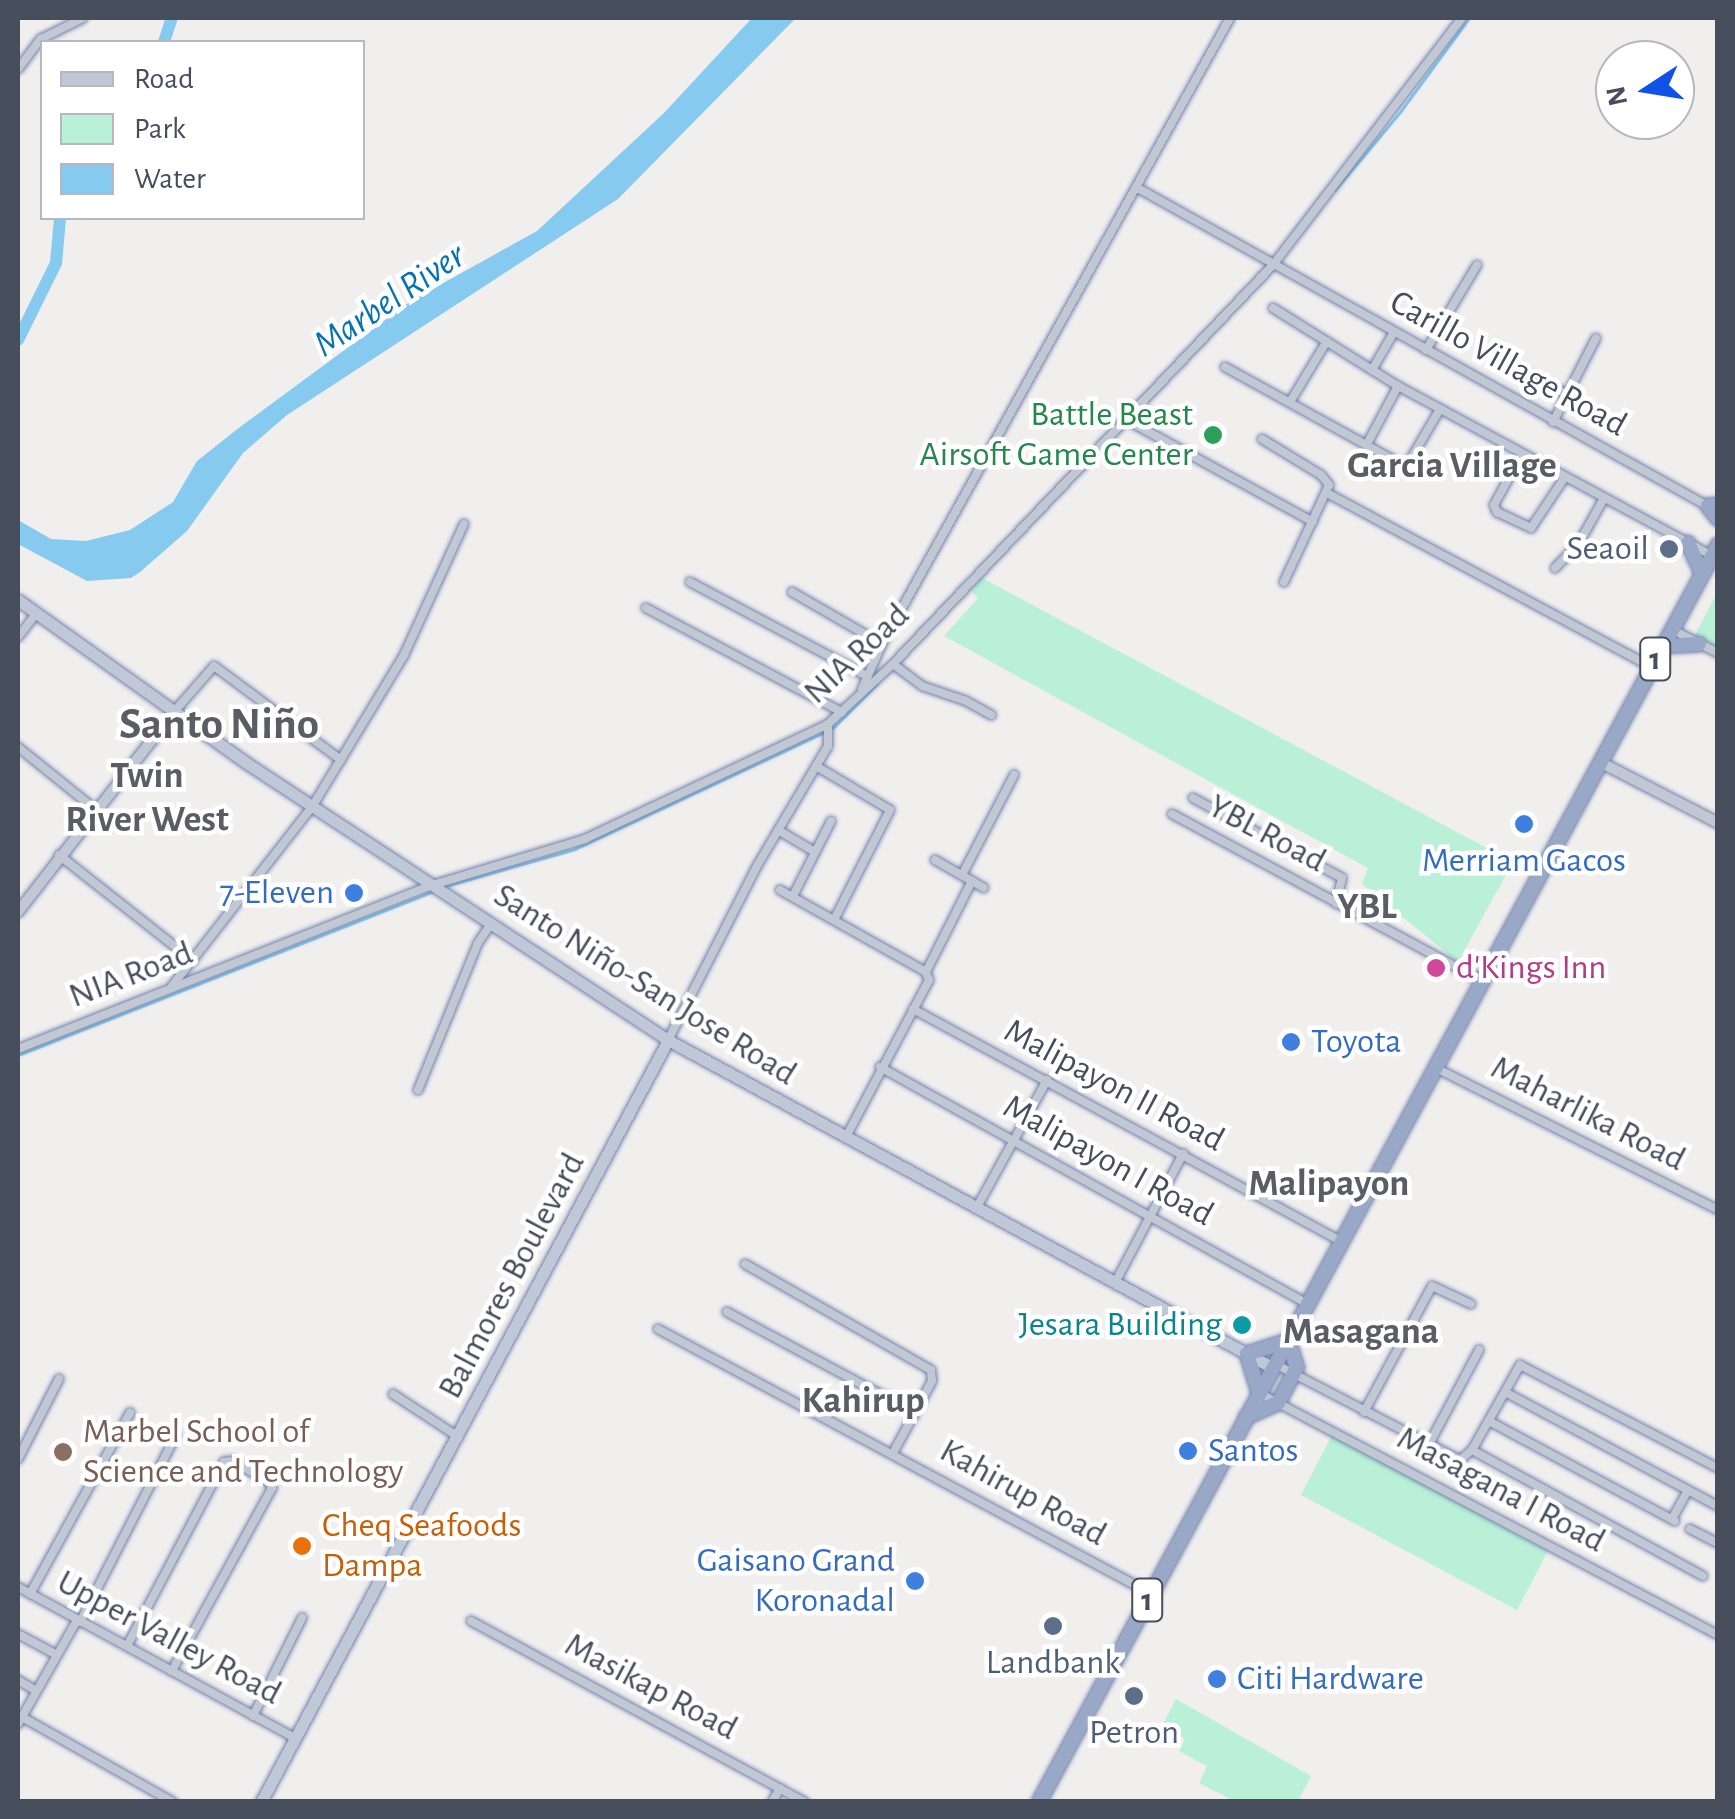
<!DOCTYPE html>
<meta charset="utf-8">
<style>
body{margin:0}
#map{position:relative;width:1735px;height:1819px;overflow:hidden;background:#f1eeee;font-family:"Alegreya Sans",sans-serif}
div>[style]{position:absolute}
.green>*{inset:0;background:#baf0d7}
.water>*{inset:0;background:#86caef}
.stream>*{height:2.5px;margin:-1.25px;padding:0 1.25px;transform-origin:1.25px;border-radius:1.25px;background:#86caef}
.river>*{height:12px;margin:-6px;padding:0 6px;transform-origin:6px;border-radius:6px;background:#86caef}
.roads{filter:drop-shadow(0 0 2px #6f83ab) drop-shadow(0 0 2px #6f83ab)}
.minor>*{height:8px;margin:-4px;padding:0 4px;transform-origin:4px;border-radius:4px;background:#c1c8d4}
.tertiary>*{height:10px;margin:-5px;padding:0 5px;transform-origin:5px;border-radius:5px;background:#c1c8d4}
.secondary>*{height:11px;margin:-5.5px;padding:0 5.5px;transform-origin:5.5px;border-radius:5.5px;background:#c0c8d8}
.trunk>*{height:14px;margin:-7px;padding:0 7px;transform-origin:7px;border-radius:7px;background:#98a8c6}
.dots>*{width:28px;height:28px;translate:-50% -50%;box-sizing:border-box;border:5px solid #fff;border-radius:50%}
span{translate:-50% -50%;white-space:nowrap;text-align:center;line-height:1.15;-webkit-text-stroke:9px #fff;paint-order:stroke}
.shield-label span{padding:2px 8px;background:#fff;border:2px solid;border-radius:8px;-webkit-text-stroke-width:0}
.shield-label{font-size:32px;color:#464e5c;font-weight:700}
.street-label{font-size:35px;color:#464e5c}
.leisure-label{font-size:35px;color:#27864d}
.right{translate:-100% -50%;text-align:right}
.service-label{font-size:35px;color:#4e5e75}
.shop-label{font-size:35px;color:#366cbe}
.left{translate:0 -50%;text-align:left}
.hotel-label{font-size:35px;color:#b23c85}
.culture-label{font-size:35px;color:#0d838f}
.education-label{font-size:35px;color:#785e54}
.food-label{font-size:35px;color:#c56008}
.water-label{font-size:38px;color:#0773ae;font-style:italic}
.neighbourhood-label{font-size:38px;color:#5a5d63;font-weight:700}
.district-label{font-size:45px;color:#5a5d63;font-weight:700}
.frame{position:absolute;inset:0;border:20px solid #464e5c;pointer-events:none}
.legend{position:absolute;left:40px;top:40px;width:325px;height:180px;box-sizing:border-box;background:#fff;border:2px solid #b5b8be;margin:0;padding:12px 18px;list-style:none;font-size:30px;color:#464e5c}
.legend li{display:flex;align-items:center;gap:20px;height:50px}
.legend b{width:50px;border:2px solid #b5b8be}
.north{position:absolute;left:1595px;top:40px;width:100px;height:100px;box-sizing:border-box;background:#fff;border:2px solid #b5b8be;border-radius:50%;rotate:258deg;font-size:28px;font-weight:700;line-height:40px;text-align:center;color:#464e5c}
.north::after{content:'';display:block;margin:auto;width:35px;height:45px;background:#1251e7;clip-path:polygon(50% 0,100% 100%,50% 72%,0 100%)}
</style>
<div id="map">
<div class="green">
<i style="clip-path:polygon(982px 578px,1513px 862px,1458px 962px,1362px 884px,1368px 868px,944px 636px,978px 598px,971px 591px)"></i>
<i style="clip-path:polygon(1717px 593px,1717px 647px,1695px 635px)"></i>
<i style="clip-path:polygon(1332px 1435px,1548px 1551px,1517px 1610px,1301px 1495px)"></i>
<i style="clip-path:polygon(1176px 1699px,1311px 1776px,1298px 1801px,1234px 1801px,1199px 1783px,1207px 1766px,1179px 1751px,1185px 1739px,1162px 1726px)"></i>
</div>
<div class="water">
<i style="clip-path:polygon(752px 18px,796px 18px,618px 199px,287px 415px,243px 453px,187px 531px,140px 572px,131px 578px,87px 581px,18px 544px,18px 520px,51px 539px,86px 541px,130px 530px,173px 502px,197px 461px,240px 427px,411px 301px,537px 231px,664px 113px)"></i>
</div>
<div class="stream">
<i style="left:1335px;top:190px;width:103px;rotate:-50.1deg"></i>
<i style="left:1401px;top:111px;width:115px;rotate:-53.8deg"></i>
<i style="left:833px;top:728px;width:62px;rotate:-45deg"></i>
<i style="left:449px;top:885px;width:131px;rotate:-15.9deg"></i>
<i style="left:575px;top:849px;width:276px;rotate:-25.1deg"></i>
<i style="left:18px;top:1055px;width:445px;rotate:-21.5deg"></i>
</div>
<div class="river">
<i style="left:164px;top:42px;width:25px;rotate:-72deg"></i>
<i style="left:18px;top:340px;width:86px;rotate:-63.7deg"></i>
<i style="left:56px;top:263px;width:45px;rotate:-84.9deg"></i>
</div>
<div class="roads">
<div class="minor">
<i style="left:18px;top:69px;width:38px;rotate:-53deg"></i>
<i style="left:41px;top:39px;width:47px;rotate:-26.6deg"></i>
<i style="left:1136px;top:187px;width:656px;rotate:29.18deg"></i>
<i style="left:1273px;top:308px;width:147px;rotate:32deg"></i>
<i style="left:1398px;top:386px;width:357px;rotate:28.4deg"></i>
<i style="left:1426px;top:350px;width:99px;rotate:-59deg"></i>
<i style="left:1225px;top:367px;width:207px;rotate:28.9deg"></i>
<i style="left:1406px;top:467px;width:67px;rotate:-59.6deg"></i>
<i style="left:1515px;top:368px;width:57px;rotate:27deg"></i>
<i style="left:1372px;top:370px;width:44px;rotate:-59.9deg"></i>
<i style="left:1290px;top:402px;width:71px;rotate:-58.8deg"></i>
<i style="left:1125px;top:419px;width:214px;rotate:28.7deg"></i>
<i style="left:1553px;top:422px;width:94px;rotate:-62.9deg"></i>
<i style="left:1262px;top:439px;width:69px;rotate:31.4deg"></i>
<i style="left:1321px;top:475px;width:13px;rotate:51deg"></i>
<i style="left:1329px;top:485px;width:107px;rotate:114.9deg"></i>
<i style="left:1367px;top:444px;width:66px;rotate:-61.9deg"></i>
<i style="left:1522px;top:454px;width:58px;rotate:118.8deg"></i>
<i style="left:1494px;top:505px;width:8px;rotate:67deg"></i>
<i style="left:1497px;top:512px;width:38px;rotate:25deg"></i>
<i style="left:1531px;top:528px;width:61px;rotate:-56.3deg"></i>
<i style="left:1327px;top:493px;width:368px;rotate:28.2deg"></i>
<i style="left:1555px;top:568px;width:35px;rotate:-46deg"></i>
<i style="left:1579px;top:543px;width:51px;rotate:-60.9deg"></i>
<i style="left:690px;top:582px;width:200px;rotate:28deg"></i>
<i style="left:792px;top:592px;width:104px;rotate:30deg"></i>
<i style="left:646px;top:608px;width:222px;rotate:28deg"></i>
<i style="left:1671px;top:629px;width:53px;rotate:27.1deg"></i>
<i style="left:18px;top:637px;width:28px;rotate:-52deg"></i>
<i style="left:893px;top:664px;width:36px;rotate:37deg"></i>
<i style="left:922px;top:686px;width:46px;rotate:18.8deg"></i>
<i style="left:966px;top:701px;width:29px;rotate:29deg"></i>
<i style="left:862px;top:689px;width:49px;rotate:-66deg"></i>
<i style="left:882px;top:644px;width:716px;rotate:-60.93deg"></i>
<i style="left:173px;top:713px;width:62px;rotate:-48.9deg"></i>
<i style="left:214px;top:666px;width:158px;rotate:36.5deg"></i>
<i style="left:18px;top:747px;width:100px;rotate:38.9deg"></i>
<i style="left:816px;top:766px;width:86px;rotate:30.7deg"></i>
<i style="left:890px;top:810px;width:123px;rotate:117deg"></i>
<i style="left:1193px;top:798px;width:169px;rotate:28.2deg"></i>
<i style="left:1342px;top:878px;width:26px;rotate:103deg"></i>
<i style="left:1172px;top:814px;width:352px;rotate:28.3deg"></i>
<i style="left:778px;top:830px;width:43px;rotate:30.7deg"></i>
<i style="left:59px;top:855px;width:171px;rotate:38.3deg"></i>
<i style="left:935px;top:860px;width:56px;rotate:29.7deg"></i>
<i style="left:962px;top:875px;width:113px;rotate:-62.5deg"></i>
<i style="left:780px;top:890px;width:167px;rotate:29.3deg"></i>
<i style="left:793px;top:896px;width:84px;rotate:-63.1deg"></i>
<i style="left:172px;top:986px;width:227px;rotate:-52deg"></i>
<i style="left:312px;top:807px;width:178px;rotate:-58.8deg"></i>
<i style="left:404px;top:655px;width:144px;rotate:-65.4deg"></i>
<i style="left:913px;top:1009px;width:488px;rotate:28.5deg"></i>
<i style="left:668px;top:1040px;width:195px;rotate:-62.9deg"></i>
<i style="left:757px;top:866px;width:139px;rotate:-59.4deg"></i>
<i style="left:828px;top:746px;width:22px;rotate:-90deg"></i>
<i style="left:18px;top:1049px;width:446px;rotate:-21.6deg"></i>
<i style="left:433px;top:885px;width:159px;rotate:-16.8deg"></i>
<i style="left:585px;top:839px;width:269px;rotate:-25.3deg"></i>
<i style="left:828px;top:724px;width:88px;rotate:-42.7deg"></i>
<i style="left:893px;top:664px;width:551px;rotate:-46.4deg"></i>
<i style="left:1273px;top:265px;width:311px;rotate:-52.6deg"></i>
<i style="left:880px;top:1067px;width:489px;rotate:29deg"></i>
<i style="left:1436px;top:1068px;width:316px;rotate:26.7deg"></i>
<i style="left:418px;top:1090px;width:159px;rotate:-67.8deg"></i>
<i style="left:478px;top:943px;width:23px;rotate:-56deg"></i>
<i style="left:846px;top:1137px;width:178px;rotate:-62.1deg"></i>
<i style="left:929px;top:980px;width:9px;rotate:-111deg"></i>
<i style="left:926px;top:972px;width:102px;rotate:-63.2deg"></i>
<i style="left:977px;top:1207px;width:145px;rotate:-61.1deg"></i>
<i style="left:745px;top:1264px;width:214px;rotate:29.7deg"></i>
<i style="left:931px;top:1370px;width:11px;rotate:85deg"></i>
<i style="left:932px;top:1381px;width:82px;rotate:118.4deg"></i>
<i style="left:1116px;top:1281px;width:144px;rotate:-62.2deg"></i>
<i style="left:727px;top:1312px;width:213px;rotate:28.2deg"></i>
<i style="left:658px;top:1329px;width:558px;rotate:28.22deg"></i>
<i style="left:1275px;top:1364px;width:208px;rotate:27.4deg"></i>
<i style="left:1460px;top:1460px;width:16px;rotate:-40deg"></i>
<i style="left:1472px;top:1450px;width:98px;rotate:-60.5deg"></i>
<i style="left:1520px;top:1365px;width:223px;rotate:27.5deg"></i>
<i style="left:1505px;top:1392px;width:242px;rotate:28.2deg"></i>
<i style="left:1259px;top:1393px;width:519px;rotate:27.8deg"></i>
<i style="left:393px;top:1394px;width:77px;rotate:33.3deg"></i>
<i style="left:1364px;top:1412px;width:143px;rotate:-61.6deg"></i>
<i style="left:1432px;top:1286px;width:43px;rotate:24.8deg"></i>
<i style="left:1489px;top:1421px;width:211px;rotate:28.3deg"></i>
<i style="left:1428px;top:1446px;width:109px;rotate:-62deg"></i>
<i style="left:1472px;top:1450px;width:263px;rotate:28.6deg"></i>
<i style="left:18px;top:1459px;width:90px;rotate:-62.9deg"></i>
<i style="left:1672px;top:1519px;width:33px;rotate:-61deg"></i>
<i style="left:1690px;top:1529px;width:31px;rotate:27deg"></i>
<i style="left:18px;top:1587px;width:315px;rotate:28.6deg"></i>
<i style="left:30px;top:1594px;width:207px;rotate:-61.1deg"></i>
<i style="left:471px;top:1621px;width:380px;rotate:28.5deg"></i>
<i style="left:80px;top:1622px;width:210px;rotate:-62.8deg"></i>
<i style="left:18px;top:1634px;width:44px;rotate:28.3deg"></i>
<i style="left:127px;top:1646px;width:208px;rotate:-62.2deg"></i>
<i style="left:224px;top:1462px;width:9px;rotate:-6deg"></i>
<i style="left:233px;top:1461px;width:42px;rotate:30.3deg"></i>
<i style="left:269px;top:1482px;width:7px;rotate:63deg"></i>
<i style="left:272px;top:1488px;width:209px;rotate:118.7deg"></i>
<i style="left:18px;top:1680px;width:21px;rotate:31deg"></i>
<i style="left:253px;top:1716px;width:110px;rotate:-63.4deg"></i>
<i style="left:22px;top:1717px;width:173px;rotate:29.4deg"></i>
<i style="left:18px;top:1724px;width:120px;rotate:-60.4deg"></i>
<i style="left:772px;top:1802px;width:16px;rotate:-60deg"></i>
</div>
<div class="tertiary">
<i style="left:1600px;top:762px;width:133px;rotate:27.3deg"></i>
<i style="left:18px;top:912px;width:252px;rotate:-52.1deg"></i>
</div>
<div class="secondary">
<i style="left:18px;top:600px;width:282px;rotate:35.5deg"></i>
<i style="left:248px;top:764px;width:503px;rotate:33.31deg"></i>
<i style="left:668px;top:1040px;width:688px;rotate:28.46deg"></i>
<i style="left:261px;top:1802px;width:864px;rotate:-61.89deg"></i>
</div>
<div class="trunk">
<i style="left:1718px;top:505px;width:10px;rotate:174deg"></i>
<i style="left:1708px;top:506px;width:16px;rotate:52deg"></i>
<i style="left:1688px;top:543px;width:33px;rotate:65deg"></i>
<i style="left:1662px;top:646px;width:37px;rotate:-3deg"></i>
<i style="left:1259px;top:1393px;width:41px;rotate:-107.1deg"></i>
<i style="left:1247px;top:1354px;width:43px;rotate:-17.6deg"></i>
<i style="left:1246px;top:1417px;width:35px;rotate:-24deg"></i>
<i style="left:1278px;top:1403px;width:40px;rotate:-62deg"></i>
<i style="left:1297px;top:1368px;width:28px;rotate:-108deg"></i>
<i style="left:1039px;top:1802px;width:1429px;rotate:-61.62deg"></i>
</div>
</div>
<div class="dots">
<i style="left:1213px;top:435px;background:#2e9e5b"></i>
<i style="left:1669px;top:549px;background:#5c6f8a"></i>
<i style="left:1524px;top:824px;background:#3f7fe0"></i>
<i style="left:354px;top:893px;background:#3f7fe0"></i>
<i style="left:1436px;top:968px;background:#d1479c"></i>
<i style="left:1291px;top:1042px;background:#3f7fe0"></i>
<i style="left:1242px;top:1325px;background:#0f9aa8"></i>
<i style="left:1188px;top:1451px;background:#3f7fe0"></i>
<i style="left:63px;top:1452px;background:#8d6e63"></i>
<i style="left:302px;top:1546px;background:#e8710a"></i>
<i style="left:915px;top:1581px;background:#3f7fe0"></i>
<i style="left:1053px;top:1626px;background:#5c6f8a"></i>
<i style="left:1217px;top:1679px;background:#3f7fe0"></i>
<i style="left:1134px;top:1696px;background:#5c6f8a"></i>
</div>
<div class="shield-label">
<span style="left:1655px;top:659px">1</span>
<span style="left:1147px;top:1600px">1</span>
</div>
<div class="street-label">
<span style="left:1508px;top:364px;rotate:29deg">Carillo Village Road</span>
<span style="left:857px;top:654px;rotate:-43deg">NIA Road</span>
<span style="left:1267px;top:834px;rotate:28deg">YBL Road</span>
<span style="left:131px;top:975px;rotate:-21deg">NIA Road</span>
<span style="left:645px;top:985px;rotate:32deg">Santo Niño-San Jose Road</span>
<span style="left:1114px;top:1086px;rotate:28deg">Malipayon II Road</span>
<span style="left:1588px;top:1114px;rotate:27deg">Maharlika Road</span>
<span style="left:1108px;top:1161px;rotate:29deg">Malipayon I Road</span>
<span style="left:512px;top:1276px;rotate:-62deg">Balmores Boulevard</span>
<span style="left:1501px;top:1490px;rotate:28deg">Masagana I Road</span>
<span style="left:1023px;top:1493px;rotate:29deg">Kahirup Road</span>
<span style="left:169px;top:1638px;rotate:28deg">Upper Valley Road</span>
<span style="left:651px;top:1687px;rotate:28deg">Masikap Road</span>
</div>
<div class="leisure-label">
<span class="right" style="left:1193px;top:435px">Battle Beast<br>Airsoft Game Center</span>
</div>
<div class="service-label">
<span class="right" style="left:1649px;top:549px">Seaoil</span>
<span style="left:1053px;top:1663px">Landbank</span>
<span style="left:1134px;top:1733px">Petron</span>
</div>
<div class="shop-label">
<span style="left:1524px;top:861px">Merriam Gacos</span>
<span class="right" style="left:334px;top:893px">7-Eleven</span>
<span class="left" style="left:1311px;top:1042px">Toyota</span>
<span class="left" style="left:1208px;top:1451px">Santos</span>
<span class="right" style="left:895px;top:1581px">Gaisano Grand<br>Koronadal</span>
<span class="left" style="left:1237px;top:1679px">Citi Hardware</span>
</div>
<div class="hotel-label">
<span class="left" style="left:1456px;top:968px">d'Kings Inn</span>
</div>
<div class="culture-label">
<span class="right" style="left:1222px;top:1325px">Jesara Building</span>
</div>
<div class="education-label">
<span class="left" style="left:83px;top:1452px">Marbel School of<br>Science and Technology</span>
</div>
<div class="food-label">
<span class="left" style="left:322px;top:1546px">Cheq Seafoods<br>Dampa</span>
</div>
<div class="water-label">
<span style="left:390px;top:301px;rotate:-34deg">Marbel River</span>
</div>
<div class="neighbourhood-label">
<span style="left:1452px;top:467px">Garcia Village</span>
<span style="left:147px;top:799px">Twin<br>River West</span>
<span style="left:1367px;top:908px">YBL</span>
<span style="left:1329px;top:1185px">Malipayon</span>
<span style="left:1361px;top:1333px">Masagana</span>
<span style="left:863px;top:1402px">Kahirup</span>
</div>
<div class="district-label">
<span style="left:219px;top:725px">Santo Niño</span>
</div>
<div class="frame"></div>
<ul class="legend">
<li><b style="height:12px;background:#c0c8d8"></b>Road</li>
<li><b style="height:28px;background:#baf0d7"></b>Park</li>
<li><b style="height:28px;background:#86caef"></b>Water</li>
</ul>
<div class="north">N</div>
</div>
